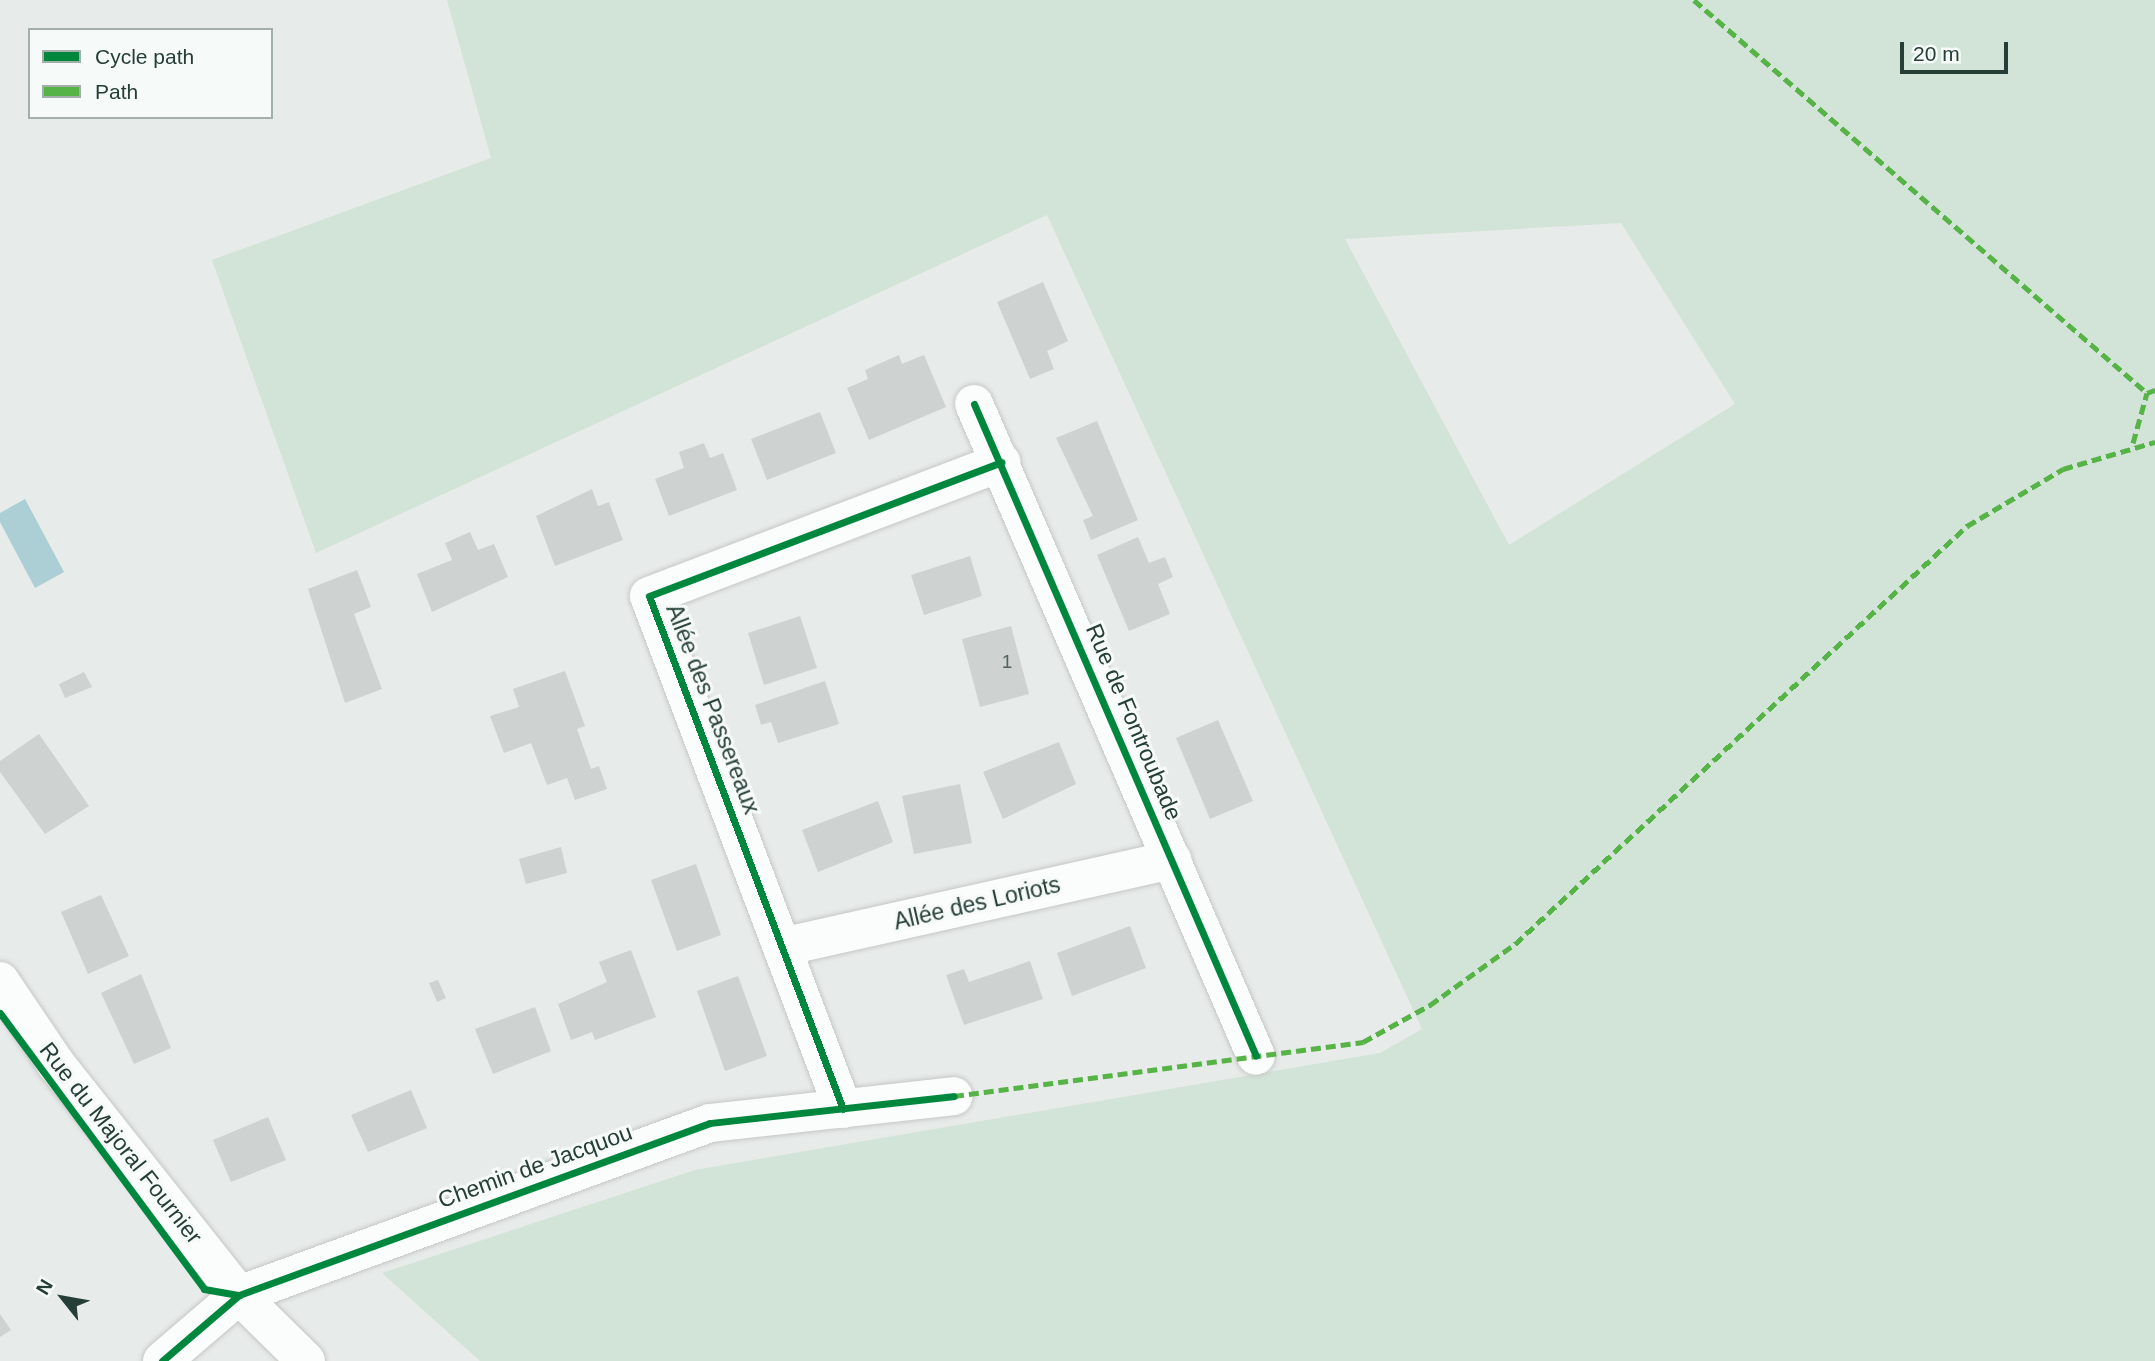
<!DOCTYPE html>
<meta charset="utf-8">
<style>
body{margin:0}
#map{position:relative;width:2155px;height:1361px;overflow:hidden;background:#e7ebe9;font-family:Arial,sans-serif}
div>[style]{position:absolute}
.green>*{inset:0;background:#d2e3d7}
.water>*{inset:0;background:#acced5}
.building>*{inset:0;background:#ced3d1}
.roads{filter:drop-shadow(0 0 2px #c4c8c6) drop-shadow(0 0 2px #c4c8c6)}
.minor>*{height:38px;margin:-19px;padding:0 19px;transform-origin:19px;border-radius:19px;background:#fbfcfc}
.quiet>*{height:5px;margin-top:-2.5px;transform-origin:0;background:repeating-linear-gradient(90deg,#56b346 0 10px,transparent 0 15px)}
.cycleway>*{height:7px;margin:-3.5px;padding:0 3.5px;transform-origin:3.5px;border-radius:3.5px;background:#00873e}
span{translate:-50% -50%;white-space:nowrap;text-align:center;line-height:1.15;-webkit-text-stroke:6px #f6faf8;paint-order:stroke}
.number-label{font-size:19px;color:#51645f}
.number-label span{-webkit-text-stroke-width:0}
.street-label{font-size:23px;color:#263e38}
.legend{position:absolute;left:28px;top:28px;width:245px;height:91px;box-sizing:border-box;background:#f6faf8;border:2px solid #a3afab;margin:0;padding:9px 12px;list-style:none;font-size:21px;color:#263e38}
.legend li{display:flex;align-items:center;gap:14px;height:35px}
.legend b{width:35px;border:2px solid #a3afab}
.north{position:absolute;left:28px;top:1263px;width:70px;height:70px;-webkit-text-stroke:5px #f6faf8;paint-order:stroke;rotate:301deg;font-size:19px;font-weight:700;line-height:28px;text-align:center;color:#263e38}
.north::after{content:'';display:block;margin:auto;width:24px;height:32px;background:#263e38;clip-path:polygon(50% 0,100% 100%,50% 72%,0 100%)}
.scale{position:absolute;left:1900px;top:42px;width:108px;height:32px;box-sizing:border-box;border:4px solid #263e38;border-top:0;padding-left:9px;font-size:21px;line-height:24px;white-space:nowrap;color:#263e38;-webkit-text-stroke:5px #f6faf8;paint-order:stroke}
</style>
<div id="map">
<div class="green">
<i style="clip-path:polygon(evenodd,447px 0,2155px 0,2155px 1361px,480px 1361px,382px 1273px,695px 1170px,1380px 1053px,1422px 1029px,1047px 215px,316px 553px,212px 260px,491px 158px,447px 0,1621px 223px,1735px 404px,1509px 545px,1345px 239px,1621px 223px)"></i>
</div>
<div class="water">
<i style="clip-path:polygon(25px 499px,64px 572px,35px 588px,0 522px,0 513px)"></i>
</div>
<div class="building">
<i style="clip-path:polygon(1043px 282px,1068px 341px,1047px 351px,1054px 369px,1030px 379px,997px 302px)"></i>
<i style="clip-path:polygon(899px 355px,902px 364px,924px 355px,946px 407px,869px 440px,847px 388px,868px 379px,865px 370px)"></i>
<i style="clip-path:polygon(820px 412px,836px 453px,767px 480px,751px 439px)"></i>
<i style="clip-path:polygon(1097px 421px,1138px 520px,1091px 540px,1083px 520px,1093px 516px,1056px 438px)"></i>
<i style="clip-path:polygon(704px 443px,710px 458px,723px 453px,737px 490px,669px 516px,655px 479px,684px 468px,679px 452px)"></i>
<i style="clip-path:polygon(592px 489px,598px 506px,609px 502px,623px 540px,555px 566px,536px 516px)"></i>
<i style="clip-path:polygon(470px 532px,478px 550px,494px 544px,508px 577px,432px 612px,417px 574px,452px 560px,445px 543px)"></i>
<i style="clip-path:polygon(1138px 537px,1149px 563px,1165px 557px,1173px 577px,1158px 584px,1170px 614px,1129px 631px,1097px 555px)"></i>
<i style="clip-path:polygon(970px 556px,982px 596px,924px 615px,911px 575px)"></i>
<i style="clip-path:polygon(357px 570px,371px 607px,354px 614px,382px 689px,345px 703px,308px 589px)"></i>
<i style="clip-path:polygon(800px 616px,817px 668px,764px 685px,748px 633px)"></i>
<i style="clip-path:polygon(1011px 626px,1029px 694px,980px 707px,962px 639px)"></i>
<i style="clip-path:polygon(565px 671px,585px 726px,577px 729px,591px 769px,599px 766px,607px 789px,575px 800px,567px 778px,547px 785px,531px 743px,504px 753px,490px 716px,519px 707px,513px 689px)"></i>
<i style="clip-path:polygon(84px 672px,92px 687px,65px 698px,59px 684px)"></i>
<i style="clip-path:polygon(825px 681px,839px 724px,778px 743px,771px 722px,761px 725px,755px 705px)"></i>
<i style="clip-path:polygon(1218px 720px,1253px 801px,1210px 819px,1176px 738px)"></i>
<i style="clip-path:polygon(39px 734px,89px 806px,45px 834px,0 772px,0 761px)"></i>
<i style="clip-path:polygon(1059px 742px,1076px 784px,1003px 819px,983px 772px)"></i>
<i style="clip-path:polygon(960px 784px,972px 843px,914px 854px,902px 796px)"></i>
<i style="clip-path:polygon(878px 801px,893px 842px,818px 872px,802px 830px)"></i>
<i style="clip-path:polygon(561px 847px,567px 873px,526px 884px,519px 859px)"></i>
<i style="clip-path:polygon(696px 864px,721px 935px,677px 951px,651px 880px)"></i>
<i style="clip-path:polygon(101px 895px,129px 956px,88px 974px,61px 912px)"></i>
<i style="clip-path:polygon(1130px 926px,1146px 968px,1072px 996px,1057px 953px)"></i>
<i style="clip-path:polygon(631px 950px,656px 1017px,595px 1040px,592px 1032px,571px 1040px,558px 1004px,607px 982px,599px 962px)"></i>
<i style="clip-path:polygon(1030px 961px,1043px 999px,964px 1025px,946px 975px,964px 969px,969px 982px)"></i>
<i style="clip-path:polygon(141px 974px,171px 1048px,134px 1064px,101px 993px)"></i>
<i style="clip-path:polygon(738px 976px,767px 1056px,725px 1071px,697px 991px)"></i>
<i style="clip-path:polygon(438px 980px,446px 998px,437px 1002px,429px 983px)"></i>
<i style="clip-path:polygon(535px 1007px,551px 1051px,493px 1074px,475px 1029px)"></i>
<i style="clip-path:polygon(411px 1090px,427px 1128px,368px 1152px,351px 1115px)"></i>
<i style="clip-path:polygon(268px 1117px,286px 1160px,231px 1182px,213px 1140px)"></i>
<i style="clip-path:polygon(0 1314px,11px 1330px,0 1337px)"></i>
</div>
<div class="roads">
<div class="minor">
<i style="left:974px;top:404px;width:710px;rotate:66.61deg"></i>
<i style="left:782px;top:947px;width:400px;rotate:-12.6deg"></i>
<i style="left:0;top:981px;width:100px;rotate:56deg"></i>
<i style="left:56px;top:1064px;width:295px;rotate:51.6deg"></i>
<i style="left:239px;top:1295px;width:94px;rotate:44.6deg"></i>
<i style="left:843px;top:1109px;width:548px;rotate:-110.71deg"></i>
<i style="left:649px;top:596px;width:377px;rotate:-20.8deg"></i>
<i style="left:162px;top:1361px;width:101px;rotate:-40.6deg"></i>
<i style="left:239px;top:1295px;width:501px;rotate:-20.06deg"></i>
<i style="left:710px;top:1123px;width:245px;rotate:-6.3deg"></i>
</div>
</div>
<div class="quiet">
<i style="left:1694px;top:0;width:600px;rotate:40.94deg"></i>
<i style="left:2133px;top:443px;width:52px;rotate:-74.4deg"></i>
<i style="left:2147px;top:393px;width:9px;rotate:-21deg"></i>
<i style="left:954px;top:1096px;width:413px;rotate:-7.5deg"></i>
<i style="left:1363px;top:1042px;width:77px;rotate:-28.9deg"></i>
<i style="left:1430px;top:1005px;width:105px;rotate:-35.7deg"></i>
<i style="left:1515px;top:944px;width:616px;rotate:-42.76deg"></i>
<i style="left:1967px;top:526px;width:112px;rotate:-30.7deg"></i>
<i style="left:2063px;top:469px;width:96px;rotate:-16.4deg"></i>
</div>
<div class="cycleway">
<i style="left:974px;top:404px;width:710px;rotate:66.61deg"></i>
<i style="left:0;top:1013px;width:343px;rotate:53.5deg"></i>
<i style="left:204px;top:1289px;width:36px;rotate:10deg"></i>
<i style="left:843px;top:1109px;width:548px;rotate:-110.71deg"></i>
<i style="left:649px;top:596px;width:377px;rotate:-20.8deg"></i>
<i style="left:162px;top:1361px;width:101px;rotate:-40.6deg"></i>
<i style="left:239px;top:1295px;width:501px;rotate:-20.06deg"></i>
<i style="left:710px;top:1123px;width:245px;rotate:-6.3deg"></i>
</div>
<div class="number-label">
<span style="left:1007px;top:662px">1</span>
</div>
<div class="street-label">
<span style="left:713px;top:709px;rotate:69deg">Allée des Passereaux</span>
<span style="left:1134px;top:722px;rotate:67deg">Rue de Fontroubade</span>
<span style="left:977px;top:903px;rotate:-13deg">Allée des Loriots</span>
<span style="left:121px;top:1143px;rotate:52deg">Rue du Majoral Fournier</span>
<span style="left:535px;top:1166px;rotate:-20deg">Chemin de Jacquou</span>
</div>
<ul class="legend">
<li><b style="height:9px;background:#00873e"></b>Cycle path</li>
<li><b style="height:9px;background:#56b346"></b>Path</li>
</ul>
<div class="north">N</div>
<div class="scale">20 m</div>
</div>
